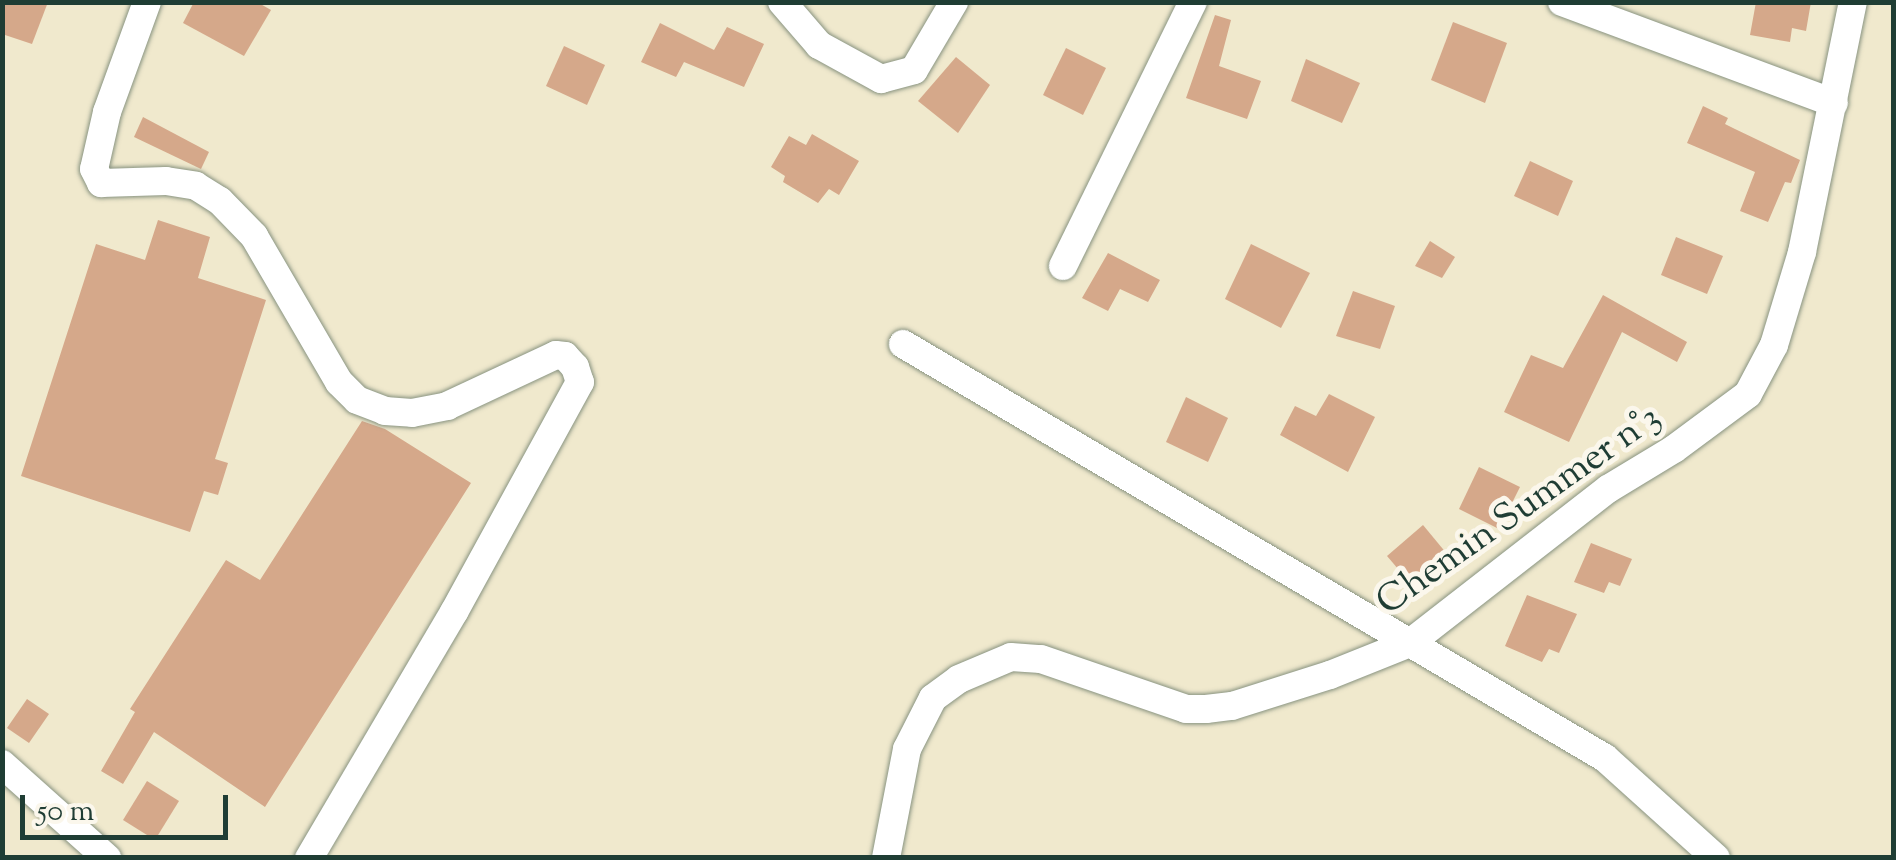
<!DOCTYPE html>
<meta charset="utf-8">
<style>
body{margin:0}
#map{position:relative;width:1896px;height:860px;overflow:hidden;background:#f0e9cd;font-family:"Sorts Mill Goudy",serif}
div>[style]{position:absolute}
.building>*{inset:0;background:#d5a88a}
.roads{filter:drop-shadow(0 0 2px #889380) drop-shadow(0 0 2px #889380)}
.minor>*{height:28px;margin:-14px;padding:0 14px;transform-origin:14px;border-radius:14px;background:#fff}
span{translate:-50% -50%;white-space:nowrap;text-align:center;line-height:1.15;-webkit-text-stroke:10px #fbf7ec;paint-order:stroke}
.street-label{font-size:38px;color:#1f3d34}
.frame{position:absolute;inset:0;border:5px solid #1f3d34;pointer-events:none}
.scale{position:absolute;left:20px;top:795px;width:208px;height:45px;box-sizing:border-box;border:5px solid #1f3d34;border-top:0;padding-left:12px;font-size:30px;line-height:35px;white-space:nowrap;color:#1f3d34;-webkit-text-stroke:8px #fbf7ec;paint-order:stroke}
</style>
<div id="map">
<div class="building">
<i style="clip-path:polygon(2px 2px,48px 2px,32px 44px,2px 34px)"></i>
<i style="clip-path:polygon(194px 2px,257px 2px,271px 10px,244px 56px,183px 23px)"></i>
<i style="clip-path:polygon(1756px 2px,1811px 2px,1806px 31px,1792px 28px,1790px 42px,1750px 35px)"></i>
<i style="clip-path:polygon(1215px 15px,1231px 20px,1219px 66px,1261px 81px,1247px 119px,1186px 98px)"></i>
<i style="clip-path:polygon(1453px 22px,1507px 43px,1485px 103px,1431px 80px)"></i>
<i style="clip-path:polygon(660px 23px,714px 50px,727px 27px,764px 44px,744px 87px,684px 62px,676px 77px,641px 62px)"></i>
<i style="clip-path:polygon(564px 46px,605px 65px,587px 105px,546px 86px)"></i>
<i style="clip-path:polygon(1066px 48px,1106px 68px,1083px 115px,1043px 95px)"></i>
<i style="clip-path:polygon(956px 57px,990px 85px,958px 133px,918px 101px)"></i>
<i style="clip-path:polygon(1306px 59px,1360px 83px,1342px 123px,1291px 101px)"></i>
<i style="clip-path:polygon(1703px 106px,1728px 118px,1725px 124px,1735px 129px,1800px 160px,1791px 183px,1785px 182px,1768px 222px,1740px 211px,1755px 172px,1687px 143px)"></i>
<i style="clip-path:polygon(143px 117px,209px 152px,201px 169px,134px 137px)"></i>
<i style="clip-path:polygon(812px 134px,859px 161px,839px 195px,829px 189px,818px 203px,783px 182px,785px 176px,771px 167px,789px 136px,806px 145px)"></i>
<i style="clip-path:polygon(1530px 161px,1573px 181px,1558px 216px,1514px 196px)"></i>
<i style="clip-path:polygon(158px 220px,210px 237px,198px 278px,266px 300px,215px 459px,228px 463px,218px 495px,204px 491px,190px 532px,21px 476px,96px 244px,145px 260px)"></i>
<i style="clip-path:polygon(1676px 237px,1723px 256px,1707px 294px,1661px 275px)"></i>
<i style="clip-path:polygon(1430px 241px,1455px 257px,1442px 278px,1415px 266px)"></i>
<i style="clip-path:polygon(1251px 244px,1310px 273px,1281px 328px,1225px 299px)"></i>
<i style="clip-path:polygon(1108px 253px,1160px 280px,1148px 302px,1120px 289px,1108px 311px,1082px 298px)"></i>
<i style="clip-path:polygon(1353px 291px,1395px 306px,1380px 349px,1336px 336px)"></i>
<i style="clip-path:polygon(1603px 295px,1687px 342px,1677px 362px,1622px 332px,1569px 442px,1504px 412px,1531px 355px,1563px 368px)"></i>
<i style="clip-path:polygon(1329px 394px,1375px 417px,1348px 472px,1280px 435px,1295px 406px,1316px 416px)"></i>
<i style="clip-path:polygon(1186px 397px,1228px 418px,1208px 462px,1166px 442px)"></i>
<i style="clip-path:polygon(362px 421px,385px 429px,471px 483px,265px 807px,154px 732px,123px 784px,101px 771px,135px 712px,130px 709px,226px 560px,260px 580px)"></i>
<i style="clip-path:polygon(1479px 467px,1520px 487px,1499px 529px,1459px 509px)"></i>
<i style="clip-path:polygon(1423px 525px,1452px 560px,1416px 590px,1387px 556px)"></i>
<i style="clip-path:polygon(1591px 543px,1632px 559px,1620px 586px,1609px 582px,1604px 593px,1574px 582px)"></i>
<i style="clip-path:polygon(1527px 595px,1577px 614px,1559px 653px,1549px 649px,1542px 662px,1505px 646px)"></i>
<i style="clip-path:polygon(27px 699px,49px 714px,29px 743px,7px 728px)"></i>
<i style="clip-path:polygon(147px 781px,179px 801px,155px 840px,123px 820px)"></i>
</div>
<div class="roads">
<div class="minor">
<i style="left:147px;top:2px;width:117px;rotate:110deg"></i>
<i style="left:107px;top:112px;width:58px;rotate:102.8deg"></i>
<i style="left:94px;top:169px;width:16px;rotate:63deg"></i>
<i style="left:101px;top:183px;width:65px;rotate:-1.8deg"></i>
<i style="left:166px;top:181px;width:30px;rotate:9deg"></i>
<i style="left:196px;top:186px;width:28px;rotate:32deg"></i>
<i style="left:220px;top:201px;width:49px;rotate:45.8deg"></i>
<i style="left:254px;top:236px;width:169px;rotate:59.8deg"></i>
<i style="left:339px;top:382px;width:25px;rotate:45deg"></i>
<i style="left:357px;top:400px;width:30px;rotate:21deg"></i>
<i style="left:385px;top:411px;width:27px;rotate:4deg"></i>
<i style="left:412px;top:413px;width:36px;rotate:-11deg"></i>
<i style="left:447px;top:406px;width:120px;rotate:-25.1deg"></i>
<i style="left:556px;top:355px;width:9px;rotate:6deg"></i>
<i style="left:565px;top:356px;width:15px;rotate:48deg"></i>
<i style="left:575px;top:367px;width:16px;rotate:72deg"></i>
<i style="left:580px;top:382px;width:262px;rotate:118.7deg"></i>
<i style="left:454px;top:612px;width:286px;rotate:120.5deg"></i>
<i style="left:782px;top:2px;width:57px;rotate:49.3deg"></i>
<i style="left:819px;top:45px;width:71px;rotate:28.7deg"></i>
<i style="left:881px;top:79px;width:34px;rotate:-15deg"></i>
<i style="left:914px;top:70px;width:79px;rotate:-59.5deg"></i>
<i style="left:1562px;top:2px;width:290px;rotate:20.4deg"></i>
<i style="left:1063px;top:266px;width:294px;rotate:-63.8deg"></i>
<i style="left:903px;top:344px;width:815px;rotate:30.53deg"></i>
<i style="left:1605px;top:758px;width:149px;rotate:42deg"></i>
<i style="left:2px;top:764px;width:141px;rotate:41.8deg"></i>
<i style="left:886px;top:858px;width:111px;rotate:-79.1deg"></i>
<i style="left:907px;top:749px;width:57px;rotate:-63deg"></i>
<i style="left:933px;top:698px;width:32px;rotate:-36deg"></i>
<i style="left:959px;top:679px;width:56px;rotate:-22.9deg"></i>
<i style="left:1011px;top:657px;width:30px;rotate:4deg"></i>
<i style="left:1041px;top:659px;width:153px;rotate:19deg"></i>
<i style="left:1186px;top:709px;width:20px"></i>
<i style="left:1206px;top:709px;width:26px;rotate:-7deg"></i>
<i style="left:1232px;top:706px;width:103px;rotate:-17.6deg"></i>
<i style="left:1330px;top:675px;width:86px;rotate:-21.8deg"></i>
<i style="left:1410px;top:643px;width:251px;rotate:-37.9deg"></i>
<i style="left:1608px;top:489px;width:77px;rotate:-31.2deg"></i>
<i style="left:1674px;top:449px;width:92px;rotate:-36.6deg"></i>
<i style="left:1748px;top:394px;width:55px;rotate:-62deg"></i>
<i style="left:1774px;top:345px;width:97px;rotate:-73.2deg"></i>
<i style="left:1802px;top:252px;width:255px;rotate:-78.5deg"></i>
</div>
</div>
<div class="street-label">
<span style="left:1520px;top:512px;rotate:-35deg">Chemin Summer n°3</span>
</div>
<div class="frame"></div>
<div class="scale">50 m</div>
</div>
